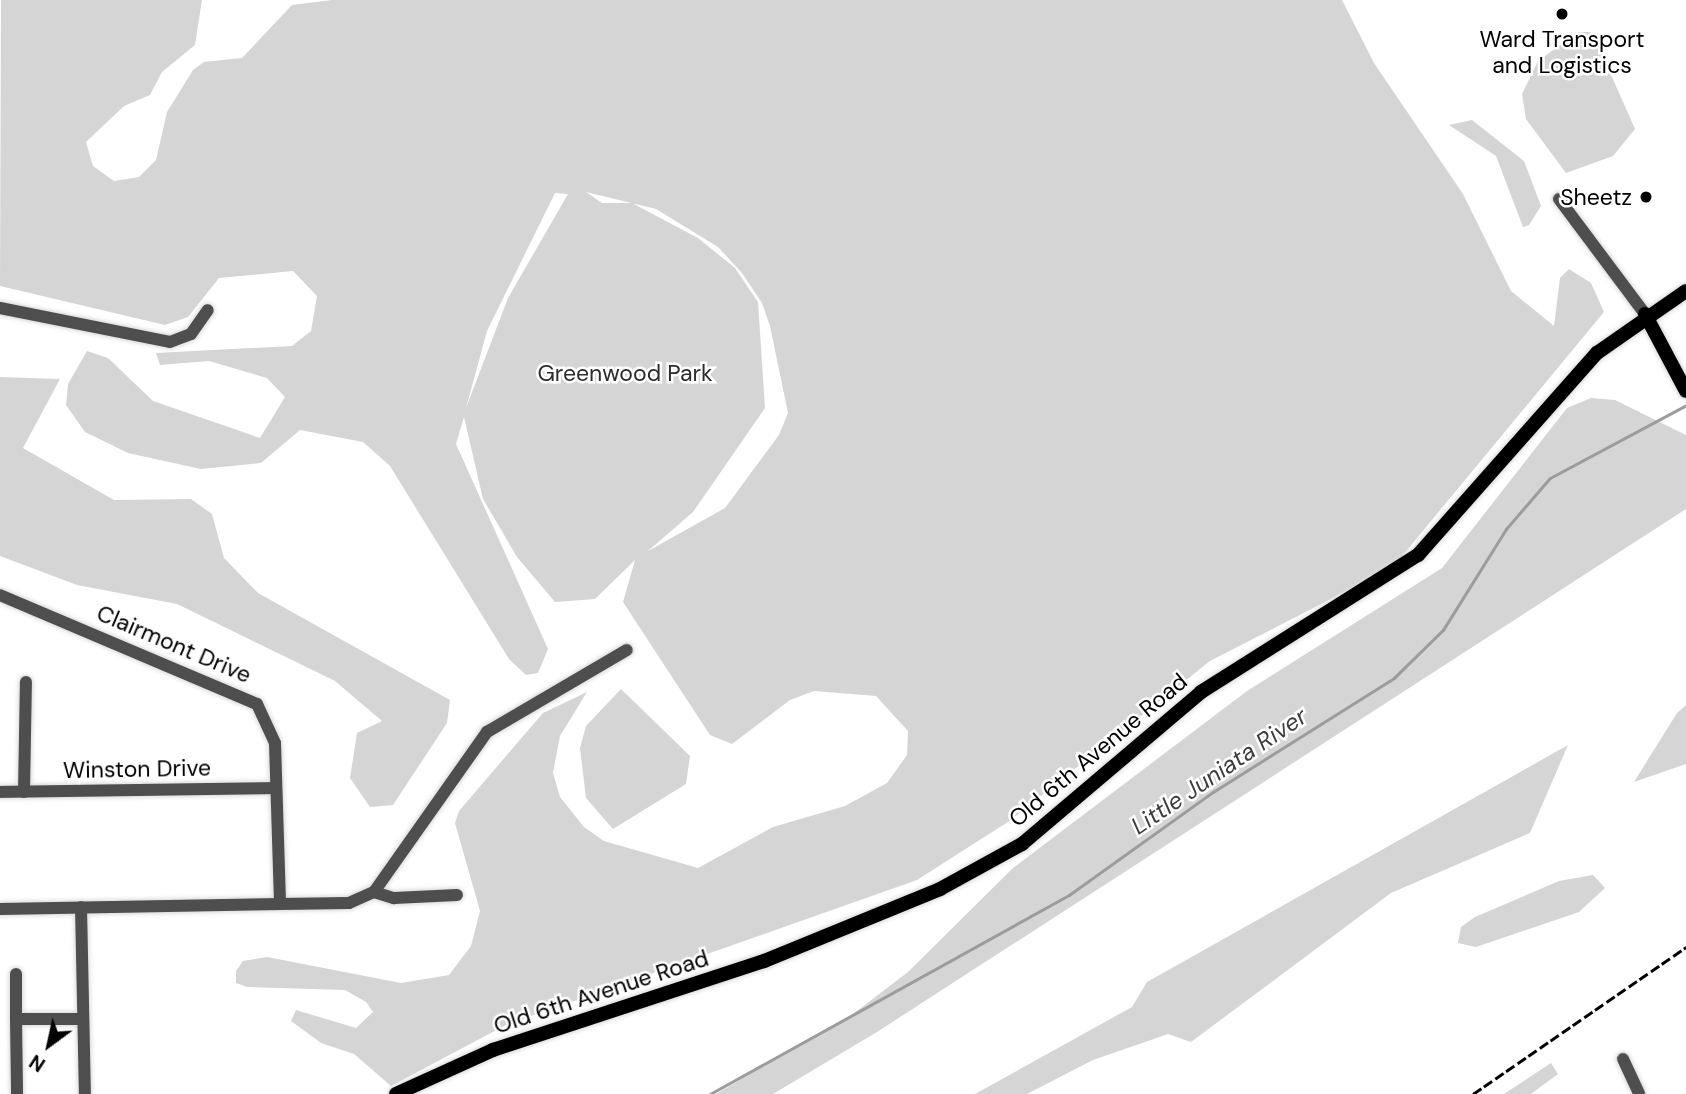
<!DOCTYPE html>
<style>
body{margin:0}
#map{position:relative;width:1686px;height:1094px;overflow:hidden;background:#fff;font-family:"DM Sans",sans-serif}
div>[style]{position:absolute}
.green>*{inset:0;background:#d5d5d5}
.stream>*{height:2.5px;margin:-1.25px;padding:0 1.25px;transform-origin:1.25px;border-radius:1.25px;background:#9c9c9c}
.roads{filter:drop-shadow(0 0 2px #dbdbdb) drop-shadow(0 0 2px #dbdbdb)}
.minor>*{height:12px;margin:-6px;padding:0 6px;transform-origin:6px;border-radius:6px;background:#4e4e4e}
.major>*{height:14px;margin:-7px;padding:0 7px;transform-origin:7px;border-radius:7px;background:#000}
.rail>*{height:2.5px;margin-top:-1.25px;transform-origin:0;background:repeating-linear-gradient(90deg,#000 0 10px,transparent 0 13.5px)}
.dots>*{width:19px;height:19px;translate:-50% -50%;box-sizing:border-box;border:4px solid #fff;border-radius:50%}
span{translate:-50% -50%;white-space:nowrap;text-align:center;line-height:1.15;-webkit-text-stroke:5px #fff;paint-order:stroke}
.poi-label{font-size:23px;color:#000}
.right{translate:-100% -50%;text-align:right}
.park-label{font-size:23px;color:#2c2c2c}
.street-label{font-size:23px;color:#000}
.water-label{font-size:24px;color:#3d3d3d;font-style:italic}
.north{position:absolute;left:14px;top:1010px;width:70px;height:70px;-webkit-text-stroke:5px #fff;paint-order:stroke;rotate:213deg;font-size:19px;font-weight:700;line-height:28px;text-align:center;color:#000}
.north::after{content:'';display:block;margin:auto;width:24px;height:32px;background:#000;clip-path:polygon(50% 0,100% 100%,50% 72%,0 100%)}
</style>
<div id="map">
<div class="green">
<i style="clip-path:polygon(evenodd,1px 0,202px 0,195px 45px,162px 72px,150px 95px,124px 106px,86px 142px,93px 166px,114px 181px,139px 177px,156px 160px,167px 112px,193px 70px,204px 62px,242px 58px,292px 5px,332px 0,1342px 0,1374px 63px,1463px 194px,1511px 291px,1554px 326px,1560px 278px,1569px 269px,1591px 283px,1604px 312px,1393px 567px,1210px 661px,1011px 820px,917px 880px,506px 1025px,391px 1086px,354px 1054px,321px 1043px,291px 1021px,296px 1010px,356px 1028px,373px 1012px,366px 1002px,345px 990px,247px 987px,236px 983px,236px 971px,243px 961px,267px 957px,401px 983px,449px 975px,471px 946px,480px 911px,455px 823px,459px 811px,543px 713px,587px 692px,560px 736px,553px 773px,560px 797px,584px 827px,604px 841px,698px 868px,773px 827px,845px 806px,887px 783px,907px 755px,908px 731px,876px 696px,814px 691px,790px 700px,732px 744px,710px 735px,623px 602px,635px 560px,595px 599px,555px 602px,517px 557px,483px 499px,464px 417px,456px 444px,548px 649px,538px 673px,526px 675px,509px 659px,390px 466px,363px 442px,300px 430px,261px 463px,201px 469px,128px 453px,85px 432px,66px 405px,68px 384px,87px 351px,108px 358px,153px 401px,260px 438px,285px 397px,267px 378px,209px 361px,160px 365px,156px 353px,292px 346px,311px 331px,317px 296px,293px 271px,219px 278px,188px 317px,165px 325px,0 286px,1px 0,586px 192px,656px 209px,718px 247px,742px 273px,762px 303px,770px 326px,788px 413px,779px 435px,725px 508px,648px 551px,693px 512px,765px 408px,758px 302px,735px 268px,698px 238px,632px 203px,602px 203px,586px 192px,1px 0,555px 193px,568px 194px,508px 298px,466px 408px,487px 331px,555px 193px)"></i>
<i style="clip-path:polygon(1578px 32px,1590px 32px,1596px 41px,1635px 129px,1613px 156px,1566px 173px,1526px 119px,1522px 94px,1538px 61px)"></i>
<i style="clip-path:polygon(1472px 120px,1524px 161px,1541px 206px,1529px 225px,1523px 227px,1496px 156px,1449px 125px)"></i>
<i style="clip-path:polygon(0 377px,60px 379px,23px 448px,114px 500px,191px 499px,212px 514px,224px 558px,258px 593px,450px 700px,447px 723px,393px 805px,370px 807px,350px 778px,357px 733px,382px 721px,335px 681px,177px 604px,77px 585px,0 556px)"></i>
<i style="clip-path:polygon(1591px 398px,1615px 400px,1686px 435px,1686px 509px,877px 1032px,773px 1094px,716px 1094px,853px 1014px,908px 972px,1013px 868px,1247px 691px,1442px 568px,1567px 408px)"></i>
<i style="clip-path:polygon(621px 689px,690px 756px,686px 784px,613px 829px,586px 798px,580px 748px,586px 726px)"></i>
<i style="clip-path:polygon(1686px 705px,1686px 764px,1634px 782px,1677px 713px)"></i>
<i style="clip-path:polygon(1568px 745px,1530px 833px,1391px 893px,1191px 1042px,1168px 1034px,1093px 1060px,1027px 1094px,975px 1094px,1132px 1007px,1147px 982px)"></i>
<i style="clip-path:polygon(1593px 875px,1605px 888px,1579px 912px,1476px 947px,1458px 943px,1461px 927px,1475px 917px,1559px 881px)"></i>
<i style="clip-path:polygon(1551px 1063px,1558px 1074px,1531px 1094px,1504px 1094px)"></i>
</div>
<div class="stream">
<i style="left:710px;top:1094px;width:410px;rotate:-29deg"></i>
<i style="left:1069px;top:895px;width:177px;rotate:-35.6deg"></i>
<i style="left:1213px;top:792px;width:214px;rotate:-32.2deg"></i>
<i style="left:1394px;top:678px;width:69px;rotate:-44.4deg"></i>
<i style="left:1443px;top:630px;width:119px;rotate:-58deg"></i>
<i style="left:1506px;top:529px;width:67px;rotate:-49.2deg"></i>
<i style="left:1550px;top:478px;width:153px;rotate:-28.1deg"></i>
</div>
<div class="roads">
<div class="minor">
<i style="left:1559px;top:199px;width:144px;rotate:53.2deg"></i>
<i style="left:0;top:308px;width:173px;rotate:11.3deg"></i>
<i style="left:170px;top:342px;width:22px;rotate:-21deg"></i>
<i style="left:191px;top:334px;width:29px;rotate:-55deg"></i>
<i style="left:0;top:595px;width:279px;rotate:23deg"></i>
<i style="left:257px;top:704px;width:43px;rotate:65.2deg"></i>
<i style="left:275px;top:743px;width:161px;rotate:88.2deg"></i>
<i style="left:280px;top:904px;width:280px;rotate:179deg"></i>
<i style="left:0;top:792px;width:275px;rotate:-0.8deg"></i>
<i style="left:24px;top:792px;width:110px;rotate:-89deg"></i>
<i style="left:374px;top:892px;width:21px;rotate:17deg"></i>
<i style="left:394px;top:898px;width:63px;rotate:-2.7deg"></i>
<i style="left:280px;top:904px;width:69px;rotate:-0.8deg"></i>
<i style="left:349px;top:903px;width:27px;rotate:-24deg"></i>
<i style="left:374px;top:892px;width:196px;rotate:-54.8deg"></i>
<i style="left:487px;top:732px;width:162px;rotate:-30.4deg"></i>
<i style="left:81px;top:907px;width:187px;rotate:88.8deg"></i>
<i style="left:16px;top:974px;width:45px;rotate:90deg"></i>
<i style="left:16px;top:1019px;width:66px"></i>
<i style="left:16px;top:1019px;width:75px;rotate:89.2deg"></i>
<i style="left:1623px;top:1059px;width:38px;rotate:65deg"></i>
</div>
<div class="major">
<i style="left:1645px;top:314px;width:87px;rotate:62deg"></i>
<i style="left:396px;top:1094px;width:107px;rotate:-24.4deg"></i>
<i style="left:493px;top:1050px;width:285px;rotate:-18.2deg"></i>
<i style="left:764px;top:961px;width:190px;rotate:-22.2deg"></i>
<i style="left:940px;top:889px;width:94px;rotate:-28.8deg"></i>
<i style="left:1022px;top:844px;width:235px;rotate:-40.3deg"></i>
<i style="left:1201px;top:692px;width:257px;rotate:-32.3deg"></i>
<i style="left:1418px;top:555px;width:270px;rotate:-48.5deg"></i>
<i style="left:1597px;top:353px;width:108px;rotate:-34.9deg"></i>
</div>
</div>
<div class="rail">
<i style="left:1473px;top:1094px;width:259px;rotate:-34.6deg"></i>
</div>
<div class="dots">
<i style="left:1562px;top:14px;background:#000"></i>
<i style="left:1646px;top:197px;background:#000"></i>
</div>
<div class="poi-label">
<span style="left:1562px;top:52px">Ward Transport<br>and Logistics</span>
<span class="right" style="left:1632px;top:197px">Sheetz</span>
</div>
<div class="park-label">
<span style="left:625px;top:373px">Greenwood Park</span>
</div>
<div class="street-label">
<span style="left:174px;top:644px;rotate:23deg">Clairmont Drive</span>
<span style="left:1098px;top:750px;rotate:-40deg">Old 6th Avenue Road</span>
<span style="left:137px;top:769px;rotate:-1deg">Winston Drive</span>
<span style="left:601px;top:992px;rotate:-18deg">Old 6th Avenue Road</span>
</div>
<div class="water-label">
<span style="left:1219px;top:771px;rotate:-34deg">Little Juniata River</span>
</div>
<div class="north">N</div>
</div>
